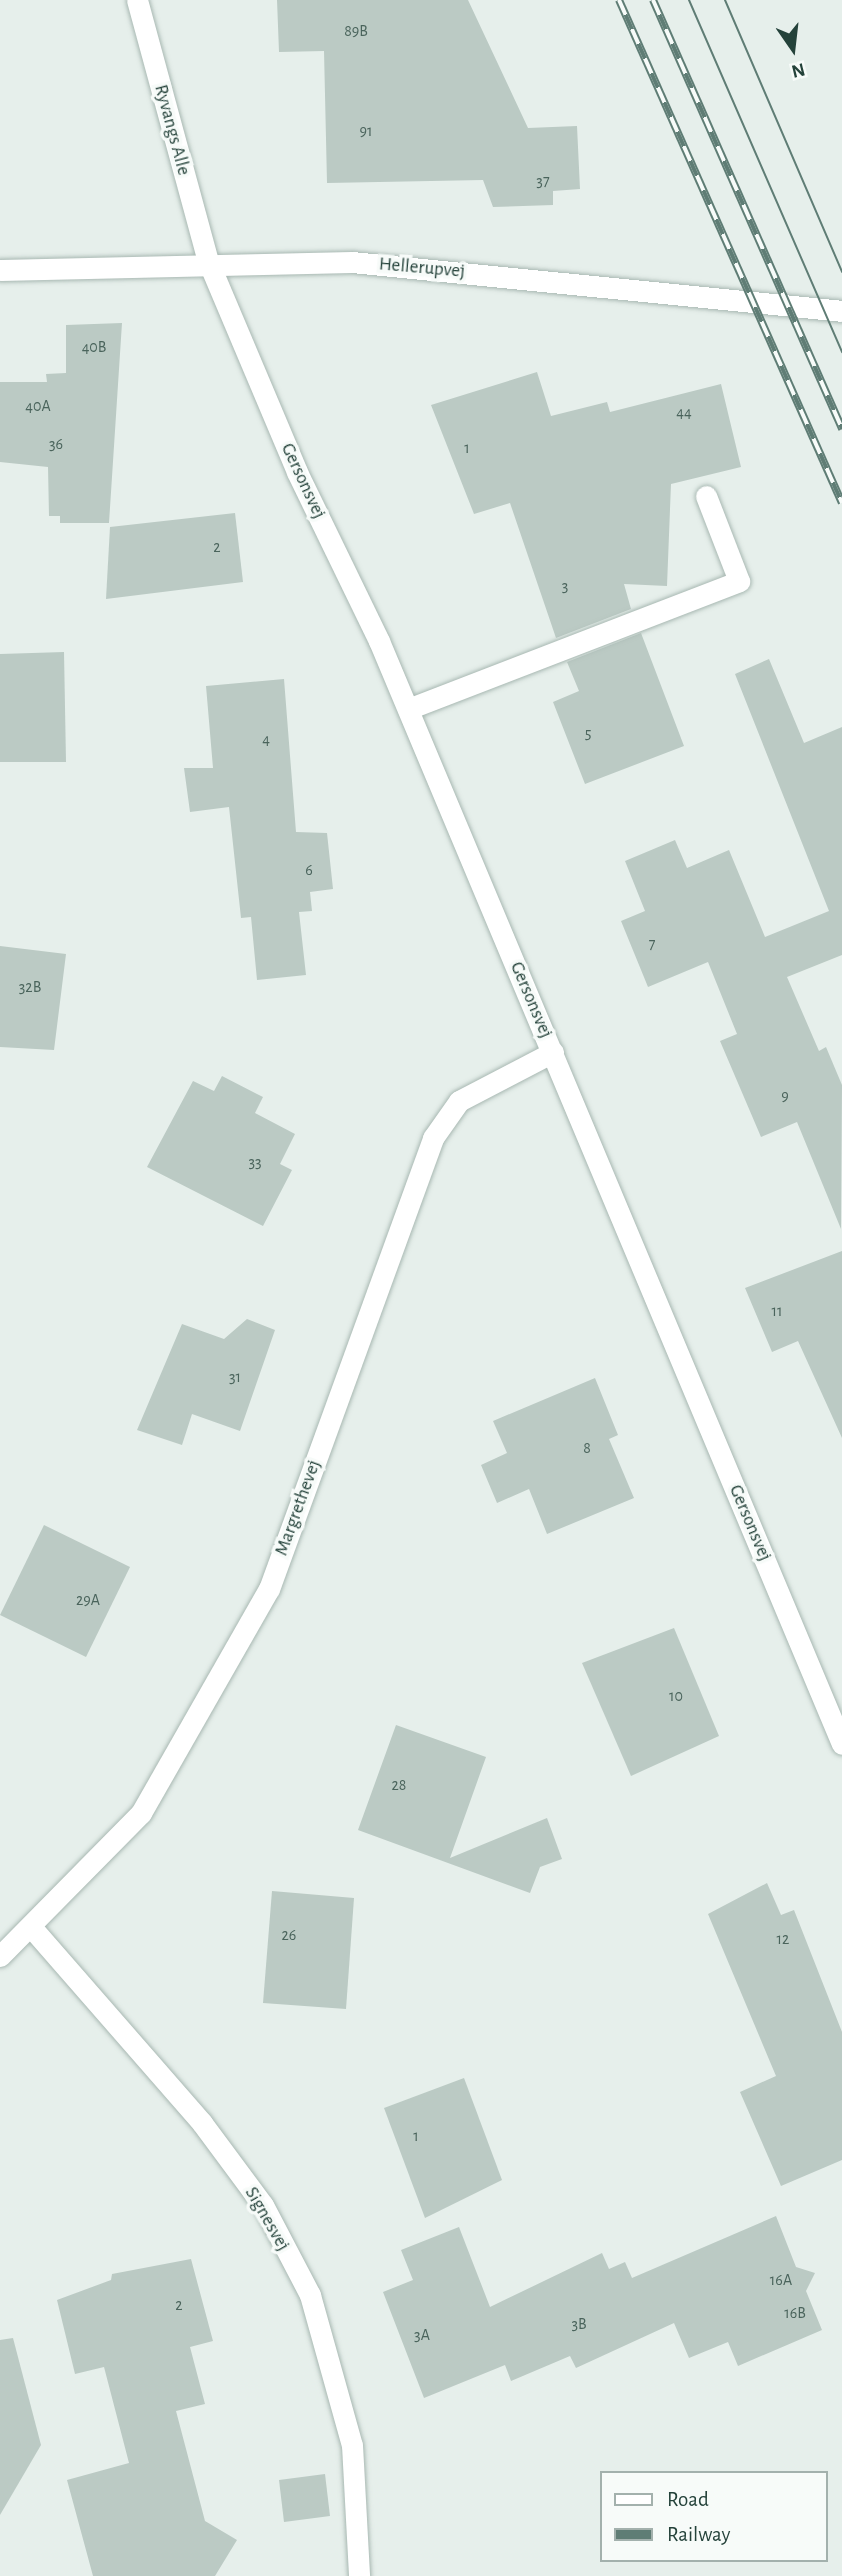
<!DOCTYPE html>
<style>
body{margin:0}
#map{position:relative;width:842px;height:2576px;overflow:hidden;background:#e6efeb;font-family:"Alegreya Sans",sans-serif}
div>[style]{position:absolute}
.building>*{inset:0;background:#bbcac4}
.roads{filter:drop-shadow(0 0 2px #a8b8b2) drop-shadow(0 0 2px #a8b8b2)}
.minor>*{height:21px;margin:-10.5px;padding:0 10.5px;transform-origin:10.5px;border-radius:10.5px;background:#fff}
.tram>*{height:2px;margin:-1px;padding:0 1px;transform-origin:1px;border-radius:1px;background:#5f7d75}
.rail>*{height:8px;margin-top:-4px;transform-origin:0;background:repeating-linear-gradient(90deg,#f7fbf9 0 16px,#5f7d75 0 32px);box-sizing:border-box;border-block:2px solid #5f7d75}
span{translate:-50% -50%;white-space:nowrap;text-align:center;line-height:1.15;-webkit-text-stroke:7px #f7fbf9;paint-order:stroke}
.number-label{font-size:16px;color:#4a645c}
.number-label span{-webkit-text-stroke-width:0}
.street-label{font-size:19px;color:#24423a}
.legend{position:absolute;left:600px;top:2471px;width:228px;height:91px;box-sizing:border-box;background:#f7fbf9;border:2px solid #a3b1ad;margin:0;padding:9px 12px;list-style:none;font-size:21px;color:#24423a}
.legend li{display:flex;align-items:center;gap:14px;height:35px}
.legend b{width:35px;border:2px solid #a3b1ad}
.north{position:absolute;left:758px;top:14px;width:70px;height:70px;-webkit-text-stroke:5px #f7fbf9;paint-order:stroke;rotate:166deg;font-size:19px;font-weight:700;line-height:28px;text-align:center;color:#24423a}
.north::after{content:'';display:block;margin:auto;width:24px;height:32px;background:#24423a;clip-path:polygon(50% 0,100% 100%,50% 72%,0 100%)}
</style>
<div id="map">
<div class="building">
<i style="clip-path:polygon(277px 0,468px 0,528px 128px,577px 126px,580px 189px,553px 191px,553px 205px,493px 207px,483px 180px,327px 183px,324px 51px,279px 52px)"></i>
<i style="clip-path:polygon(122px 323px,109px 523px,60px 523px,60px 516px,49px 516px,48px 467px,0 462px,0 382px,47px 382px,46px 374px,66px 373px,66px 325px)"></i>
<i style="clip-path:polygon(537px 372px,551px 416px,607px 402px,610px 412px,721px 384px,741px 467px,671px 484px,667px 586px,624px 584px,631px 609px,556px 638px,510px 503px,474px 514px,431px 405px)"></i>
<i style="clip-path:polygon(235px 513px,243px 582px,106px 599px,110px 527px)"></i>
<i style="clip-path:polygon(641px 633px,684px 746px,585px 784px,553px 702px,579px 691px,567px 662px)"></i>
<i style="clip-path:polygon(64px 652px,66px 762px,0 762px,0 654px)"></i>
<i style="clip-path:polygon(769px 659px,804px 743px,842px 727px,842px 955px,787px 977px,819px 1051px,826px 1047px,842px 1085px,841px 1229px,797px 1122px,761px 1137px,720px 1041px,737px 1034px,708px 962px,648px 987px,621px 921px,645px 911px,625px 861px,675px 840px,687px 868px,729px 850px,765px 937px,829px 911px,735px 674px)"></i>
<i style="clip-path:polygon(284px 679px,296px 832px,327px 833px,333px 889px,310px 892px,312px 911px,299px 912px,306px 975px,257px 980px,251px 917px,241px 918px,229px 807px,190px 812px,184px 768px,213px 768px,206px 686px)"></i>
<i style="clip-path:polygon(0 946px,66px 954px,54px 1050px,0 1047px)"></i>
<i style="clip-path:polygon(222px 1076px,263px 1097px,255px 1113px,295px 1134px,280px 1164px,292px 1170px,263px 1226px,147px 1167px,193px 1081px,214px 1091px)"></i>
<i style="clip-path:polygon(842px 1251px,842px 1438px,798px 1341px,772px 1352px,745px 1288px)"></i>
<i style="clip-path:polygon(247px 1319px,275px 1330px,240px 1431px,192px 1414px,182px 1445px,137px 1430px,182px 1324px,224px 1339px)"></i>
<i style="clip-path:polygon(595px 1378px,618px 1435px,609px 1439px,634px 1498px,547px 1534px,529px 1489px,497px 1503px,481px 1465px,507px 1453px,493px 1421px)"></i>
<i style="clip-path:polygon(44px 1525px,130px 1567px,86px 1657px,0 1615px)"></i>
<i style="clip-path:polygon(674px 1628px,719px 1736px,631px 1776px,582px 1663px)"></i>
<i style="clip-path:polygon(396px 1725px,486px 1757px,450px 1858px,547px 1818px,562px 1859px,540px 1867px,530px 1893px,358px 1830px)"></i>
<i style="clip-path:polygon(767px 1883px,781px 1915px,794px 1910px,842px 2032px,842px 2160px,781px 2186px,740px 2092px,776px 2076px,708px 1914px)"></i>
<i style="clip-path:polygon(272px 1891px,354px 1898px,346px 2009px,263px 2003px)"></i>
<i style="clip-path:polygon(464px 2078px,502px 2180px,425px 2218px,384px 2108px)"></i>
<i style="clip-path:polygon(776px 2216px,796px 2267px,815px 2273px,806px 2291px,822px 2330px,738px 2366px,728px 2342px,689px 2358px,674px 2323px,576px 2368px,570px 2356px,511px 2381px,505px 2365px,424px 2398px,383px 2292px,413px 2280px,401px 2250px,459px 2227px,490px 2307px,602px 2253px,609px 2269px,625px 2262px,632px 2278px)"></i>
<i style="clip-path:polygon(191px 2259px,213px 2341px,190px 2347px,205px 2404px,176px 2411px,205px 2521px,237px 2540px,215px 2576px,93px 2576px,67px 2480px,129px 2463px,104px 2367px,75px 2374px,57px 2300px,111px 2280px,112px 2274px)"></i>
<i style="clip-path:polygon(13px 2338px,41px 2445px,0 2515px,0 2340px)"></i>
<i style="clip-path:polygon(325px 2474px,330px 2516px,284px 2522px,279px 2480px)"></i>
</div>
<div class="roads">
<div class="minor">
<i style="left:137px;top:0;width:270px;rotate:74.8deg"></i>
<i style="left:208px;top:261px;width:229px;rotate:67.1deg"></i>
<i style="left:297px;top:472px;width:188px;rotate:64.1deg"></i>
<i style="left:379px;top:641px;width:1196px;rotate:67.23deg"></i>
<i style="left:0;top:270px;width:352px;rotate:-1.3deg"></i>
<i style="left:352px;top:262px;width:492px;rotate:5.7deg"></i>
<i style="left:408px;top:709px;width:355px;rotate:-21.1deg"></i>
<i style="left:739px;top:581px;width:91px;rotate:-111.2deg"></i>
<i style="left:32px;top:1928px;width:259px;rotate:48.9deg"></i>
<i style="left:202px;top:2123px;width:102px;rotate:53.4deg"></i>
<i style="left:263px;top:2205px;width:102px;rotate:62.4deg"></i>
<i style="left:310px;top:2295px;width:156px;rotate:74.4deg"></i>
<i style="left:352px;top:2445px;width:131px;rotate:86.9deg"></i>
<i style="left:0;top:1956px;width:201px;rotate:-45.4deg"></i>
<i style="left:141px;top:1813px;width:258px;rotate:-60.3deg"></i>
<i style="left:269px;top:1589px;width:480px;rotate:-70deg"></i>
<i style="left:433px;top:1138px;width:45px;rotate:-54.9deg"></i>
<i style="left:459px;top:1101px;width:106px;rotate:-27.5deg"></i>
</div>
</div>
<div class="tram">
<i style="left:689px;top:0;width:384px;rotate:66.5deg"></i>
<i style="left:725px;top:0;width:296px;rotate:66.7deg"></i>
</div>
<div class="rail">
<i style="left:619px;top:0;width:550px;rotate:66.09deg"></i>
<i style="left:653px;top:0;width:469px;rotate:66.2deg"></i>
</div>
<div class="number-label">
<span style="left:356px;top:31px">89B</span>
<span style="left:366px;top:131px">91</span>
<span style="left:543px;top:181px">37</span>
<span style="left:94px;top:347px">40B</span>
<span style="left:38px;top:406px">40A</span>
<span style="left:684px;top:412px">44</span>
<span style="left:56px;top:444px">36</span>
<span style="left:467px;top:448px">1</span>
<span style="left:217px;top:547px">2</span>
<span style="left:565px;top:586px">3</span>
<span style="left:588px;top:733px">5</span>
<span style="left:266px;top:739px">4</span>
<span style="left:309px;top:870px">6</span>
<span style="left:652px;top:944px">7</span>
<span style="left:30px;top:987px">32B</span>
<span style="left:785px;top:1096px">9</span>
<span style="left:255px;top:1162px">33</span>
<span style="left:777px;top:1311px">11</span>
<span style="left:235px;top:1377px">31</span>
<span style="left:587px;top:1448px">8</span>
<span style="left:88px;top:1600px">29A</span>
<span style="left:676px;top:1696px">10</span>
<span style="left:399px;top:1785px">28</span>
<span style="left:289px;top:1935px">26</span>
<span style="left:783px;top:1939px">12</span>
<span style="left:416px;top:2136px">1</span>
<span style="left:781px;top:2280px">16A</span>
<span style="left:179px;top:2305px">2</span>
<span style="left:795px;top:2313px">16B</span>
<span style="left:579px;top:2324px">3B</span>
<span style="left:422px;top:2335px">3A</span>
</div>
<div class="street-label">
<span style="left:172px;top:130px;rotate:75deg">Ryvangs Alle</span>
<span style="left:422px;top:268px;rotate:5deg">Hellerupvej</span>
<span style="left:303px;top:481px;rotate:65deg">Gersonsvej</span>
<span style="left:531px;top:1000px;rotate:67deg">Gersonsvej</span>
<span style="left:298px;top:1508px;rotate:-70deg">Margrethevej</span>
<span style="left:750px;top:1523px;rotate:67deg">Gersonsvej</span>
<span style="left:267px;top:2219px;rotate:60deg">Signesvej</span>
</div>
<ul class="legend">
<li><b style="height:9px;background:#fff"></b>Road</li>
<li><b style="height:9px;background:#5f7d75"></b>Railway</li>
</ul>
<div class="north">N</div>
</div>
